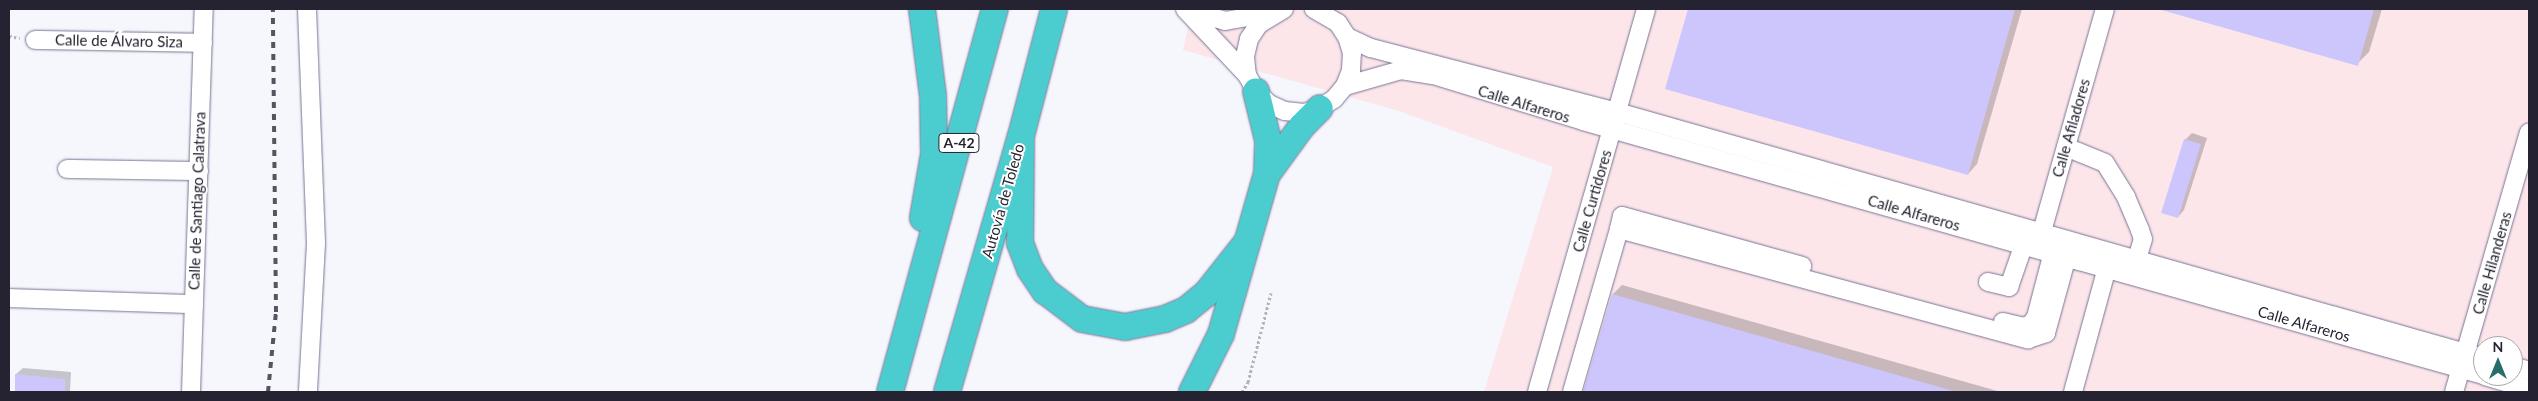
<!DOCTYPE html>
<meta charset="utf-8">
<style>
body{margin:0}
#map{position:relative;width:2538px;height:401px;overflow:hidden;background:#f6f6fd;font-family:Lato,sans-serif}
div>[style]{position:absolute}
.industrial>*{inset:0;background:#fce6ea}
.shadow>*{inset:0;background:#0003}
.building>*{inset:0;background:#cdc6fc}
.path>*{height:3px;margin-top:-1.5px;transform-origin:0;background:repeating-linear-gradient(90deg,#b4b3bc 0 2.5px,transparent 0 5px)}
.roads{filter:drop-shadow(0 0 1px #787495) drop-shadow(0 0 1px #787495)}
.minor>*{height:18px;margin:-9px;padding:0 9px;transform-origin:9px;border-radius:9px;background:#fff}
.highway>*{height:26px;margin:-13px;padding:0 13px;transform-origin:13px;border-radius:13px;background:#4bccce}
.rail>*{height:4px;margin-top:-2px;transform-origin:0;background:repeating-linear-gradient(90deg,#555460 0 6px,transparent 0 12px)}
span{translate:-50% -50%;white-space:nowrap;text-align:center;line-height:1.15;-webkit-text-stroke:4px #fff;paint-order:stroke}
.shield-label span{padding:1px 4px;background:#fff;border:1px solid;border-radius:4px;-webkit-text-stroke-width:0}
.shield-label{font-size:14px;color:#252331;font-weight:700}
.street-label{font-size:15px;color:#252331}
.frame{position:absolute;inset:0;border:10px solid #252331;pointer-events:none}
.north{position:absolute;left:2473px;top:336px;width:50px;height:50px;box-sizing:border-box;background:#fff;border:1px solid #a8a7ad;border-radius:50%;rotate:0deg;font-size:14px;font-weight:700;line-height:20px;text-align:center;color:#252331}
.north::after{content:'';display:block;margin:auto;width:18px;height:22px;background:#246e6b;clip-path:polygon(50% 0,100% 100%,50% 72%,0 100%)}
</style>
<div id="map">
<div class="industrial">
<i style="clip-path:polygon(evenodd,1192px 9px,2529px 9px,2529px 392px,1484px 392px,1553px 167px,1399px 111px,1183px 50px,1192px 9px,2483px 346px,2513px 346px,2513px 376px,2483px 376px,2483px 346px)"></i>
</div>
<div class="shadow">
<i style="clip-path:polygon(1689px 9px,2022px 9px,1977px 164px,1968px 174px,1667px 89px)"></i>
<i style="clip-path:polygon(2161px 9px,2382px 9px,2369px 52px,2357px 64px)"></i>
<i style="clip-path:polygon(2192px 133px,2207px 138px,2184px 210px,2178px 217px,2185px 140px)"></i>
<i style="clip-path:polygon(1622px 285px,2001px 392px,1585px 392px,1613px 294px)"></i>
<i style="clip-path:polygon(23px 368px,71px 372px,70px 392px,16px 392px,16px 374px)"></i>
</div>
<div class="building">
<i style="clip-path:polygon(1688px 9px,2015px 9px,1968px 175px,1665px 89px)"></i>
<i style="clip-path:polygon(2158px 9px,2374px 9px,2358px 66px)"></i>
<i style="clip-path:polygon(2184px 139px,2201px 144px,2178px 218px,2161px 213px)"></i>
<i style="clip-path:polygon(1612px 294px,1957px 392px,1583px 392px)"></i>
<i style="clip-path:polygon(15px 374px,65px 379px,65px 392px,15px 392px)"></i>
</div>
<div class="path">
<i style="left:9px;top:36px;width:11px;rotate:10deg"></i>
<i style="left:1242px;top:392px;width:12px;rotate:-59deg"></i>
<i style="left:1248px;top:382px;width:92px;rotate:-75.5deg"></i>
</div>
<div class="roads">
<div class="minor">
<i style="left:307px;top:9px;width:234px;rotate:87.8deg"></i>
<i style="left:316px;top:243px;width:149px;rotate:93.1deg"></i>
<i style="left:1185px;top:9px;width:91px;rotate:46.8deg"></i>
<i style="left:1284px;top:9px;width:29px;rotate:149deg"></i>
<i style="left:1259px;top:24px;width:18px;rotate:124deg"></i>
<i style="left:1249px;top:39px;width:18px;rotate:103deg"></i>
<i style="left:1245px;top:57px;width:18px;rotate:84deg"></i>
<i style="left:1247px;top:75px;width:18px;rotate:61deg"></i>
<i style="left:1256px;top:91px;width:18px;rotate:45deg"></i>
<i style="left:1269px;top:104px;width:17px;rotate:24deg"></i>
<i style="left:1285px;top:111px;width:19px;rotate:6deg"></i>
<i style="left:1304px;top:113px;width:17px;rotate:-17deg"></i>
<i style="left:1320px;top:108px;width:17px;rotate:-33deg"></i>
<i style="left:1334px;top:99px;width:17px;rotate:-50deg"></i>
<i style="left:1345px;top:86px;width:17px;rotate:-69deg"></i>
<i style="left:1351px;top:70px;width:17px;rotate:-87deg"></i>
<i style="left:1352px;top:53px;width:17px;rotate:-107deg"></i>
<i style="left:1347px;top:37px;width:17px;rotate:-123deg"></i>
<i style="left:1338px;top:23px;width:28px;rotate:-150deg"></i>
<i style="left:1192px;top:12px;width:34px;rotate:15deg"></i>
<i style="left:1225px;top:21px;width:47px;rotate:-9.9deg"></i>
<i style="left:1347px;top:37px;width:26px;rotate:25deg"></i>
<i style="left:1371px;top:48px;width:254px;rotate:14.6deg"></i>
<i style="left:1617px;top:112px;width:900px;rotate:15.86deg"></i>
<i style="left:35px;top:40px;width:168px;rotate:1deg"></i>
<i style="left:1345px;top:86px;width:58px;rotate:-15.9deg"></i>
<i style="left:1401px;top:70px;width:32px;rotate:9deg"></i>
<i style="left:1433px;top:75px;width:157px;rotate:17deg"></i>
<i style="left:1583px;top:121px;width:935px;rotate:15.76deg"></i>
<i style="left:2066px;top:147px;width:42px;rotate:22.3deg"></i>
<i style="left:2105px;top:163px;width:40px;rotate:58deg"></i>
<i style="left:2126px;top:197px;width:36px;rotate:67deg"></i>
<i style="left:2140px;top:230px;width:9px;rotate:72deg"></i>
<i style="left:2143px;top:239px;width:21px;rotate:107deg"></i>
<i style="left:67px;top:169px;width:132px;rotate:0.9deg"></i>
<i style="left:1619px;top:229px;width:13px;rotate:-77deg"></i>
<i style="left:1622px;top:216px;width:187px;rotate:15.5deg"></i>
<i style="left:2039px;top:242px;width:242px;rotate:-74.2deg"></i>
<i style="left:1988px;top:282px;width:22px;rotate:13deg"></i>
<i style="left:2009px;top:287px;width:46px;rotate:-70.8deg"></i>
<i style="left:9px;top:298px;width:185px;rotate:1.9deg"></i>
<i style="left:2003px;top:322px;width:22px;rotate:13deg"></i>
<i style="left:2024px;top:327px;width:8px;rotate:-23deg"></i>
<i style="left:2031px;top:324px;width:9px;rotate:-54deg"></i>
<i style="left:2036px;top:317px;width:67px;rotate:-75.3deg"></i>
<i style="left:2513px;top:366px;width:17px;rotate:17deg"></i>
<i style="left:2485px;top:376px;width:46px;rotate:16.5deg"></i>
<i style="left:191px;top:392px;width:383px;rotate:-88.1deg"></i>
<i style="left:1537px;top:392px;width:398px;rotate:-74.1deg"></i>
<i style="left:1572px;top:392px;width:170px;rotate:-73.9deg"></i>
<i style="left:1619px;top:229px;width:424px;rotate:15.1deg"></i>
<i style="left:2028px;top:339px;width:19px;rotate:-18deg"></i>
<i style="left:2046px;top:333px;width:80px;rotate:-74.7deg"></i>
<i style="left:2073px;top:392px;width:129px;rotate:-74.7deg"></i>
<i style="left:2454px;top:392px;width:270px;rotate:-73.9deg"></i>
</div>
<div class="highway">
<i style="left:922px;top:9px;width:88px;rotate:82.8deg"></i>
<i style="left:933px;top:96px;width:58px;rotate:89deg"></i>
<i style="left:934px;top:154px;width:65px;rotate:99.8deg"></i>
<i style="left:1021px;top:136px;width:107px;rotate:90.5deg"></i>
<i style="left:1020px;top:243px;width:28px;rotate:69deg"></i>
<i style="left:1030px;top:269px;width:27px;rotate:56deg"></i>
<i style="left:1045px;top:291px;width:46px;rotate:37.1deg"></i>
<i style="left:1082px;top:319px;width:44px;rotate:10.5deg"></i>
<i style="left:1125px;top:327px;width:41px;rotate:-11.3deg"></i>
<i style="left:1165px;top:319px;width:23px;rotate:-23deg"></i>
<i style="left:1186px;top:310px;width:26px;rotate:-39deg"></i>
<i style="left:1206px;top:294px;width:66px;rotate:-51.7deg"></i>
<i style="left:1267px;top:174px;width:59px;rotate:-53.9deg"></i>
<i style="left:1302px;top:126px;width:25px;rotate:-45deg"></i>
<i style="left:890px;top:392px;width:397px;rotate:-74.7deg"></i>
<i style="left:947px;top:392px;width:266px;rotate:-73.9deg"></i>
<i style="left:1021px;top:136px;width:131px;rotate:-75.4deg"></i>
<i style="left:1192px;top:392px;width:65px;rotate:-63.4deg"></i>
<i style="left:1221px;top:334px;width:166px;rotate:-74deg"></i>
<i style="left:1267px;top:174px;width:34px;rotate:-88deg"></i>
<i style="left:1268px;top:140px;width:50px;rotate:-103.8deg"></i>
</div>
</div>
<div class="rail">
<i style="left:268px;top:392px;width:80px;rotate:-84.3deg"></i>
<i style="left:276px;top:312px;width:303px;rotate:-90.6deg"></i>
</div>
<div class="shield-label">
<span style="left:959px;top:143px">A-42</span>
</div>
<div class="street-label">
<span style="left:119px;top:41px;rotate:1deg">Calle de Álvaro Siza</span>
<span style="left:1524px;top:104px;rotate:17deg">Calle Alfareros</span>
<span style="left:2071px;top:128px;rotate:-74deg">Calle Afiladores</span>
<span style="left:197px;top:201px;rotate:-88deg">Calle de Santiago Calatrava</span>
<span style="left:1003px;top:201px;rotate:-74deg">Autovía de Toledo</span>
<span style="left:1592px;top:201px;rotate:-74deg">Calle Curtidores</span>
<span style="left:1914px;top:213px;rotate:16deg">Calle Alfareros</span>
<span style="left:2492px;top:263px;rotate:-74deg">Calle Hilanderas</span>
<span style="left:2304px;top:324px;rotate:16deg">Calle Alfareros</span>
</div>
<div class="frame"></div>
<div class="north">N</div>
</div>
